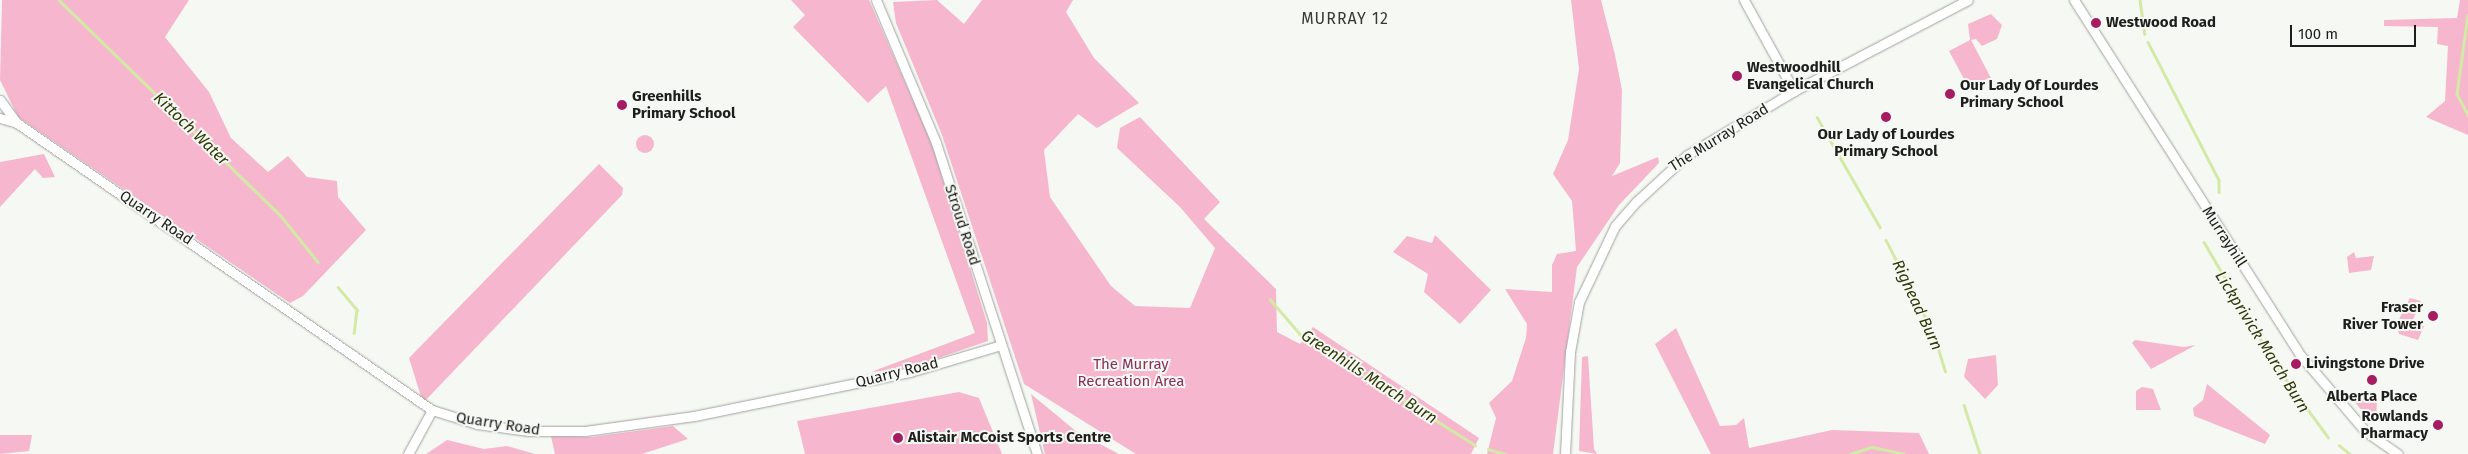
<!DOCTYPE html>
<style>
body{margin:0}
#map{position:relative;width:2468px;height:454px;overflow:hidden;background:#f6f8f3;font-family:"Fira Sans",sans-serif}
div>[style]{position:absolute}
.green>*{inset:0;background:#f6b7ce}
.round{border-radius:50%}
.stream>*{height:2.5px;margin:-1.25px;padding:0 1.25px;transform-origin:1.25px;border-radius:1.25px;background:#d2eaa5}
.roads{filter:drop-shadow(0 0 1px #a0a29d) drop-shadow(0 0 1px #a0a29d)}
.minor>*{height:9px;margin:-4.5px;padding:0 4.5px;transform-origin:4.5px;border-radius:4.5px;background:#fff}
.dots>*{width:14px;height:14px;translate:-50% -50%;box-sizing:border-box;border:2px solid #f6f8f3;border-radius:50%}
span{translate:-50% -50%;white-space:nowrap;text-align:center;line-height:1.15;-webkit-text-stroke:4px #f6f8f3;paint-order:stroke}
.poi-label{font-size:15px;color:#1e1f1d;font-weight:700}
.left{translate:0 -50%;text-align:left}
.right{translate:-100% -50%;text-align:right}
.street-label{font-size:15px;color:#1e1f1d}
.park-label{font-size:15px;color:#863157}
.neighbourhood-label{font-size:16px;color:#383935;letter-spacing:1px}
.water-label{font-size:16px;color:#2e3b09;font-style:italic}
.scale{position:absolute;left:2290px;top:25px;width:126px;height:22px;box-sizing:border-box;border:2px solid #1e1f1d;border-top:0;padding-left:6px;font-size:15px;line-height:18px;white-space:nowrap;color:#1e1f1d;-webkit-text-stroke:4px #f6f8f3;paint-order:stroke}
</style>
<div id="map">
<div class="green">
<i style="clip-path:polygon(2px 0,189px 0,165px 37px,209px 92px,231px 138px,268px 172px,288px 156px,307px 177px,337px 181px,338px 197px,366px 230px,303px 296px,290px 303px,284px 299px,18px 117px,0 80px)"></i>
<i style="clip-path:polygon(791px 0,869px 0,932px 144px,987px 323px,988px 341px,909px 368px,871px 372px,975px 333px,886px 86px,868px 103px,793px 27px,805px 15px)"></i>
<i style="clip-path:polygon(937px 0,964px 24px,982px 0,1073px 0,1066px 12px,1094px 58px,1139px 103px,1097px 128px,1078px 114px,1044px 150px,1050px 197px,1111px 286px,1135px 306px,1190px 308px,1215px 248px,1180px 207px,1117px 148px,1120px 128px,1140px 117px,1220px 202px,1204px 219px,1276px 289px,1277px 332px,1300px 344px,1313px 327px,1479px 438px,1471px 454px,1136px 454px,1024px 384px,942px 135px,896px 23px,893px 2px)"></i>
<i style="clip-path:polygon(1571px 0,1601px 0,1615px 55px,1622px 90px,1621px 132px,1620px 163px,1612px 176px,1658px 157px,1659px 163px,1619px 205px,1577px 267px,1553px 454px,1487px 454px,1496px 418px,1489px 403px,1512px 381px,1526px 338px,1527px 324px,1505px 289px,1552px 292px,1552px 265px,1557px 254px,1576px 251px,1572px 201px,1553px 174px,1568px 140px,1579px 69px)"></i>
<i style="clip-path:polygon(2460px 0,2468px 0,2468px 135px,2426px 117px,2445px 101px,2448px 46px,2437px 44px,2438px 27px,2384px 26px,2384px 20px,2457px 18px)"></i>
<i style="clip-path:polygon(1991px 14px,2002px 25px,1997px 39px,1982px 46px,1976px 39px,1971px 40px,1992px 80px,1971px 92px,1949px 51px,1970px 40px,1968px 24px)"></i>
<i class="round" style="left:636px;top:135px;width:18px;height:18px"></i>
<i style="clip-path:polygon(44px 154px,55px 177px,43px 178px,35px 169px,0 207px,0 162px)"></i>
<i style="clip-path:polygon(599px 164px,623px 188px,622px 195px,423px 403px,409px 358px)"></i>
<i style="clip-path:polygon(1435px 235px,1491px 290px,1460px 324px,1424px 292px,1428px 274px,1393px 252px,1407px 236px,1432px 243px)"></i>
<i style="clip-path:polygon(2354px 252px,2356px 258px,2374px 256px,2371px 270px,2349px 273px,2347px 257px)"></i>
<i style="clip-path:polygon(2410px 298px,2421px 301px,2412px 322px,2424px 326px,2418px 340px,2399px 334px,2396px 325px)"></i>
<i style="clip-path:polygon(1676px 328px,1720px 426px,1736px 425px,1744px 418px,1749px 448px,1832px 430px,1919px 433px,1929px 454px,1711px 454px,1655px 344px)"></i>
<i style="clip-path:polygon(2135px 340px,2184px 347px,2196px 345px,2151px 369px,2132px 343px)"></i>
<i style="clip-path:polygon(1996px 355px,1998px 385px,1985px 399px,1964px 377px,1968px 359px)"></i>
<i style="clip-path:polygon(1588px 356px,1594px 449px,1597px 454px,1579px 451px,1582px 357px)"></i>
<i style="clip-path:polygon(2207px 384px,2270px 435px,2265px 444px,2194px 416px,2193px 408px,2203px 400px)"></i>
<i style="clip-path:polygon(2142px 387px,2153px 389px,2161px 410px,2136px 410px,2136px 391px)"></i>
<i style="clip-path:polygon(959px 392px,979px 398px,1002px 454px,805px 454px,797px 421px)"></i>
<i style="clip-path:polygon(1031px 394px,1077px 432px,1119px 454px,1045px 454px)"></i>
<i style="clip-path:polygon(2352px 399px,2377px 400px,2376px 421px,2365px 414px)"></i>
<i style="clip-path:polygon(673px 426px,688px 439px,642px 454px,555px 454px,551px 436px,592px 437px)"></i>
<i style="clip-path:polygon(0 435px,32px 435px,29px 451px,0 454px)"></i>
<i style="clip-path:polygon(447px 440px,484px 449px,507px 446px,535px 454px,426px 454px)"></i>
</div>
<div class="stream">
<i style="left:59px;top:0;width:310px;rotate:44.2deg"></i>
<i style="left:281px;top:216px;width:59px;rotate:51.2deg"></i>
<i style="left:2140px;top:0;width:34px;rotate:82deg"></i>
<i style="left:2468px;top:15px;width:80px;rotate:97.9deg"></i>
<i style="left:2457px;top:94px;width:24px;rotate:62deg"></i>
<i style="left:2148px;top:42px;width:155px;rotate:62.8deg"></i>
<i style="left:2219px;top:180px;width:12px;rotate:90deg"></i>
<i style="left:1817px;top:117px;width:127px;rotate:60.2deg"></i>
<i style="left:1886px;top:240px;width:106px;rotate:62.9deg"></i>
<i style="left:1934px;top:334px;width:39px;rotate:73deg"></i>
<i style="left:2204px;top:242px;width:145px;rotate:59.7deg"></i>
<i style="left:2277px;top:367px;width:87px;rotate:53.9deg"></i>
<i style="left:338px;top:287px;width:30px;rotate:50deg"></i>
<i style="left:357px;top:310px;width:23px;rotate:97deg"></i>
<i style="left:1270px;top:299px;width:48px;rotate:49.3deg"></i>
<i style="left:1301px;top:335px;width:206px;rotate:32.3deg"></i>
<i style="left:1964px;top:405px;width:52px;rotate:71.9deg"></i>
<i style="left:2339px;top:445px;width:14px;rotate:39deg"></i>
<i style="left:1488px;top:449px;width:18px;rotate:16deg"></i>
<i style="left:1850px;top:454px;width:23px;rotate:-18deg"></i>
<i style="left:1872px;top:447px;width:33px;rotate:12deg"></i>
</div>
<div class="roads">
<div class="minor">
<i style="left:876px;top:0;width:155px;rotate:67.2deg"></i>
<i style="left:936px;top:143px;width:327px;rotate:72deg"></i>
<i style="left:1744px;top:0;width:104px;rotate:61.2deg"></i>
<i style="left:2074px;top:0;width:422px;rotate:57.5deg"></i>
<i style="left:2301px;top:356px;width:99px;rotate:49.5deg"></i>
<i style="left:2365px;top:431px;width:40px;rotate:34.9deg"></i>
<i style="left:0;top:100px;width:29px;rotate:54deg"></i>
<i style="left:0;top:118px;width:18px;rotate:16deg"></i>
<i style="left:17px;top:123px;width:505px;rotate:34.67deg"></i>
<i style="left:432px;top:410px;width:47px;rotate:17.3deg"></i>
<i style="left:477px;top:424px;width:52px;rotate:7.7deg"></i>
<i style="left:529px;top:431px;width:56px"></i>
<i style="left:585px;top:431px;width:110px;rotate:-7.8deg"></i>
<i style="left:694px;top:416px;width:220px;rotate:-11.5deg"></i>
<i style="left:910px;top:372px;width:95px;rotate:-16.5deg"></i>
<i style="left:408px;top:454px;width:50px;rotate:-61.4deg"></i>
<i style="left:1565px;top:454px;width:102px;rotate:-87.2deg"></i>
<i style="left:1570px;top:352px;width:51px;rotate:-79.8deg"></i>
<i style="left:1579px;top:302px;width:84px;rotate:-64.7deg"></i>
<i style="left:1615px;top:226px;width:33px;rotate:-49deg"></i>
<i style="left:1637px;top:201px;width:68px;rotate:-42.6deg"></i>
<i style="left:1687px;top:155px;width:125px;rotate:-30.9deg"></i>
<i style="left:1794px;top:91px;width:196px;rotate:-27.6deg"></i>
</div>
</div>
<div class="dots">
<i style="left:2096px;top:23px;background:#a61c63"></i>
<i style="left:1737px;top:76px;background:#a61c63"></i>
<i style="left:1950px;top:94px;background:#a61c63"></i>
<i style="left:622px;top:105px;background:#a61c63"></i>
<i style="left:1886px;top:117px;background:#a61c63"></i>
<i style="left:2433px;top:316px;background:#a61c63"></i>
<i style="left:2296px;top:364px;background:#a61c63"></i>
<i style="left:2372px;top:380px;background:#a61c63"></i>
<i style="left:2438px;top:425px;background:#a61c63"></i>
<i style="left:898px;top:438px;background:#a61c63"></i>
</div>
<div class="poi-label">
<span class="left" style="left:2106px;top:23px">Westwood Road</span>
<span class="left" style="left:1747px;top:76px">Westwoodhill<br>Evangelical Church</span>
<span class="left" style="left:1960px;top:94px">Our Lady Of Lourdes<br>Primary School</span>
<span class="left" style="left:632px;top:105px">Greenhills<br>Primary School</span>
<span style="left:1886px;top:143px">Our Lady of Lourdes<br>Primary School</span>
<span class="right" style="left:2423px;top:316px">Fraser<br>River Tower</span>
<span class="left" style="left:2306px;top:364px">Livingstone Drive</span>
<span style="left:2372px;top:397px">Alberta Place</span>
<span class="right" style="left:2428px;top:425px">Rowlands<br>Pharmacy</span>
<span class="left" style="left:908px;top:438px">Alistair McCoist Sports Centre</span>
</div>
<div class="street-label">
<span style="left:1719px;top:138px;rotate:-32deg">The Murray Road</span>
<span style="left:156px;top:218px;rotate:34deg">Quarry Road</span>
<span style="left:962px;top:225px;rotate:72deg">Stroud Road</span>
<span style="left:2224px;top:237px;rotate:57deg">Murrayhill</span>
<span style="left:897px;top:373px;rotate:-14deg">Quarry Road</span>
<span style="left:498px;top:424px;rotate:9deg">Quarry Road</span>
</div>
<div class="park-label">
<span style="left:1131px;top:373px">The Murray<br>Recreation Area</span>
</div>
<div class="neighbourhood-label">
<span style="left:1345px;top:19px">MURRAY 12</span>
</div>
<div class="water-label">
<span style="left:191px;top:129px;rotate:44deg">Kittoch Water</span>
<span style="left:1917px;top:305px;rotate:65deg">Righead Burn</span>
<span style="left:2262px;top:342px;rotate:58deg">Lickprivick March Burn</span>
<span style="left:1369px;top:377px;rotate:33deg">Greenhills March Burn</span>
</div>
<div class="scale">100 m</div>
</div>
